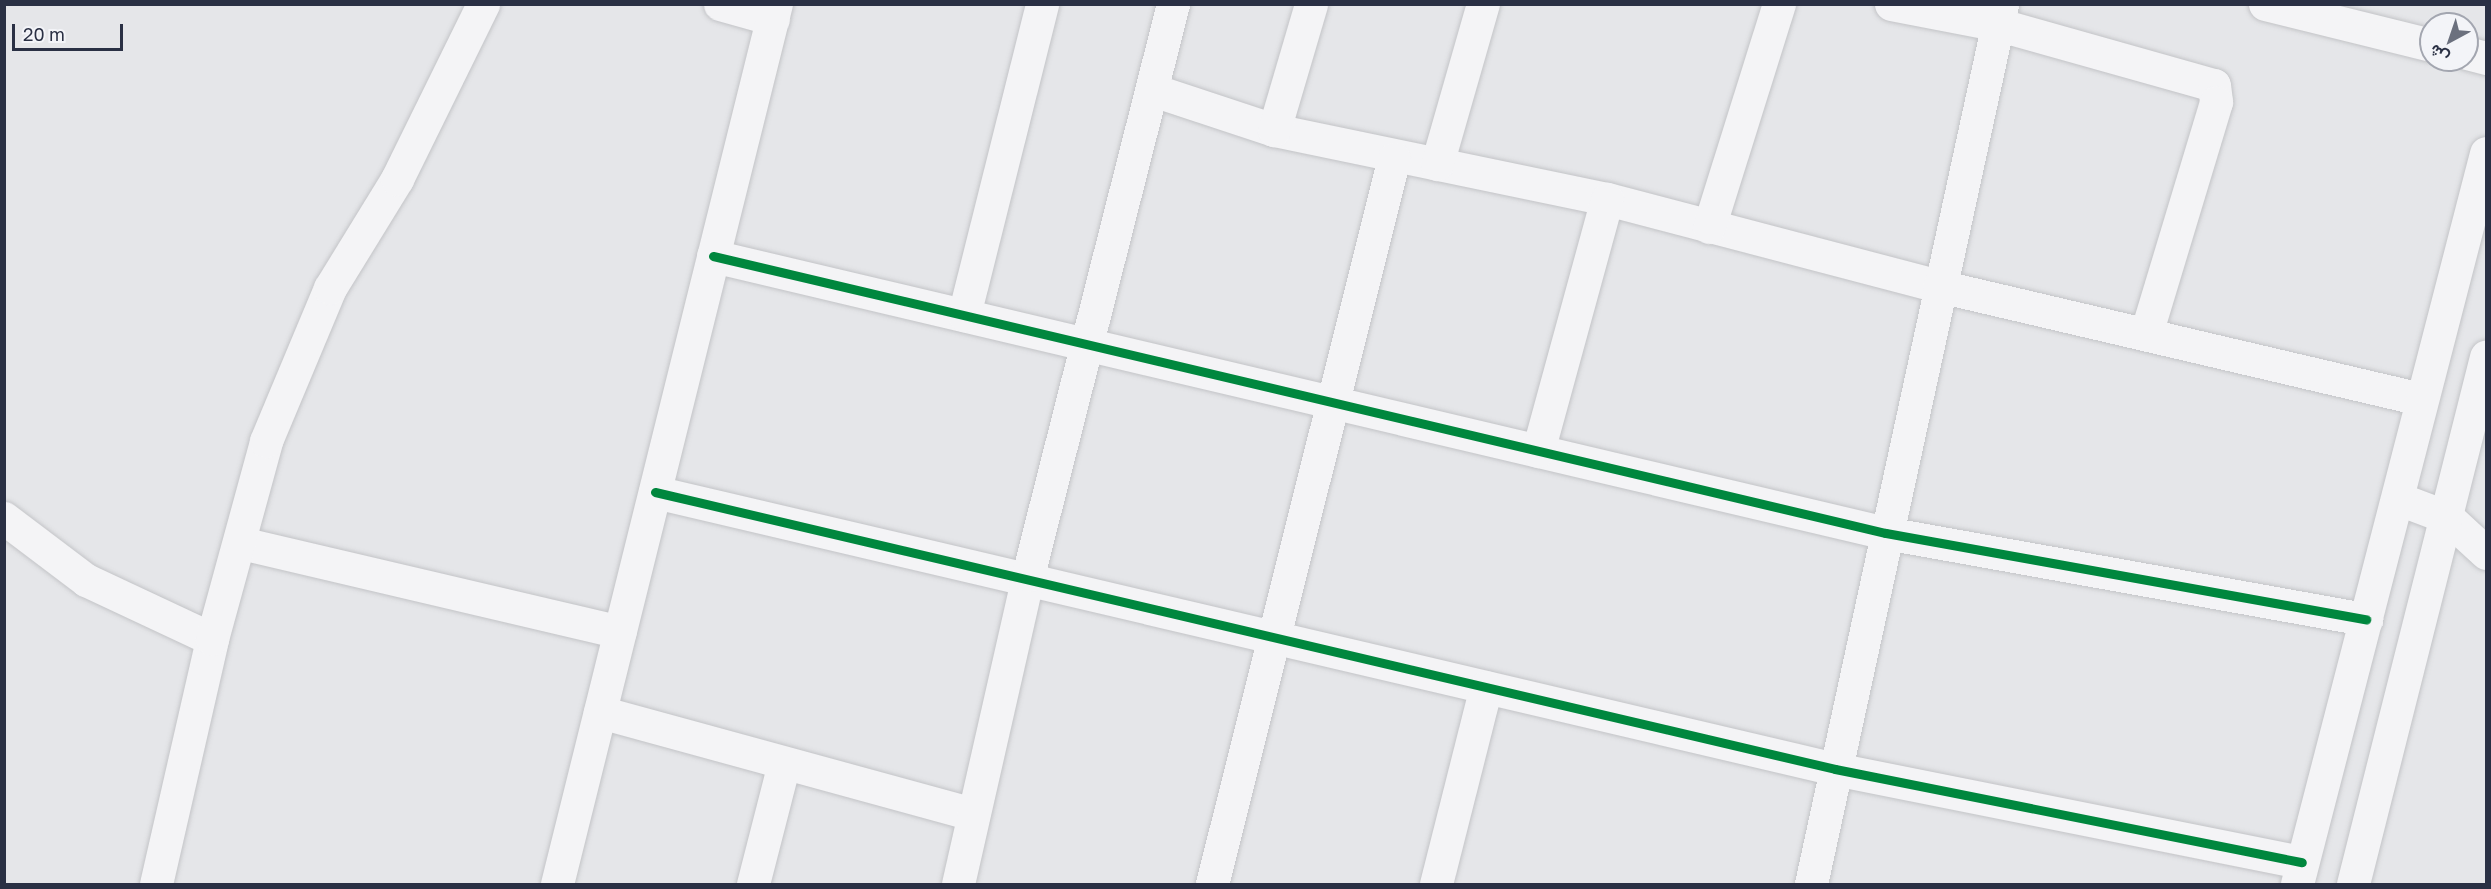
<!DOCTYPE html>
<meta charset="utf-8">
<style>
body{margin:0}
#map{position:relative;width:2491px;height:889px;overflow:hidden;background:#e5e6e9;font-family:"Golos Text",Vazirmatn,sans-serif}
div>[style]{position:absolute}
.roads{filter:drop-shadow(0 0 2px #c3c4c7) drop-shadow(0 0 2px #c3c4c7)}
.minor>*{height:33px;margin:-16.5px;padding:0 16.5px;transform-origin:16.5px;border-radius:16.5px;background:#f4f4f6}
.cycleway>*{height:9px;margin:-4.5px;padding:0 4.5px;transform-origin:4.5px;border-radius:4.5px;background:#00873e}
span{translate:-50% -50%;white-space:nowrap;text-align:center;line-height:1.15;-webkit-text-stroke:6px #f3f4f8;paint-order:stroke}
.frame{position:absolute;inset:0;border:6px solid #2a3044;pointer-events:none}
.north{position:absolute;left:2419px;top:12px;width:60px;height:60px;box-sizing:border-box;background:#f3f4f8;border:2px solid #a3a6b0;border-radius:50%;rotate:220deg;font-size:16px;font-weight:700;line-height:24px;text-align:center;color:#2a3044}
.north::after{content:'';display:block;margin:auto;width:21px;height:27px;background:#6b707e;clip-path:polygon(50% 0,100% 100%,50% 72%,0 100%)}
.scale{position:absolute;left:12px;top:24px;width:111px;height:27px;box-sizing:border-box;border:3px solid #2a3044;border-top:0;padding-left:8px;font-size:18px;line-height:21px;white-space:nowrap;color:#2a3044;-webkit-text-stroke:4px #f3f4f8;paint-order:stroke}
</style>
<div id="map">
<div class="roads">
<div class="minor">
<i style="left:720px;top:4px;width:55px;rotate:15.8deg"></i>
<i style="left:1891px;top:4px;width:111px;rotate:10.9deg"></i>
<i style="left:2000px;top:25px;width:222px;rotate:15.7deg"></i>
<i style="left:2214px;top:85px;width:17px;rotate:83deg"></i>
<i style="left:2216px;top:102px;width:242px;rotate:106.8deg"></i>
<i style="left:2265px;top:4px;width:171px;rotate:13.9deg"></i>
<i style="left:2467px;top:53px;width:20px;rotate:15deg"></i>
<i style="left:1153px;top:90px;width:127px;rotate:18.3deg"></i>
<i style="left:1274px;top:130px;width:340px;rotate:11.7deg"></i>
<i style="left:1607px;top:199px;width:343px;rotate:14.7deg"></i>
<i style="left:1939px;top:286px;width:495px;rotate:13.2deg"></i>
<i style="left:1274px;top:130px;width:131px;rotate:-73.6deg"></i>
<i style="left:1437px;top:164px;width:166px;rotate:-74deg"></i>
<i style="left:1709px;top:227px;width:234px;rotate:-72.6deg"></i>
<i style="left:713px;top:256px;width:1205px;rotate:13.29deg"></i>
<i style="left:1886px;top:533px;width:488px;rotate:10.2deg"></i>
<i style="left:964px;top:315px;width:321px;rotate:-75.9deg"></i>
<i style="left:1538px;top:451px;width:261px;rotate:-74.7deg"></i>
<i style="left:655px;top:492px;width:1212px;rotate:13.21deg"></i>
<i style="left:1835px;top:769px;width:476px;rotate:11.3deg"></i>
<i style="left:2399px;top:499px;width:51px;rotate:20.6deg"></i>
<i style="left:2447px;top:517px;width:53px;rotate:42.7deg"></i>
<i style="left:4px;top:518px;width:103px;rotate:37.1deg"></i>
<i style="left:86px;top:580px;width:139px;rotate:25.1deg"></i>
<i style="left:241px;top:543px;width:389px;rotate:13.2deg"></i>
<i style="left:600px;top:712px;width:387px;rotate:15.3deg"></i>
<i style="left:156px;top:884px;width:251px;rotate:-77.1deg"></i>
<i style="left:212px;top:639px;width:205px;rotate:-74.7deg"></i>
<i style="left:266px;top:441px;width:166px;rotate:-67.3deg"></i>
<i style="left:330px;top:288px;width:128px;rotate:-58.4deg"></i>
<i style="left:397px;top:179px;width:195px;rotate:-63.8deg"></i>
<i style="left:557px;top:884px;width:907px;rotate:-76.03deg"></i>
<i style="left:753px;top:884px;width:125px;rotate:-75.6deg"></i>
<i style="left:958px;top:884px;width:317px;rotate:-77.2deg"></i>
<i style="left:1028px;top:575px;width:589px;rotate:-75.75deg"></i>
<i style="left:1212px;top:884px;width:748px;rotate:-75.93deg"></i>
<i style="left:1436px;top:884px;width:203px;rotate:-75.8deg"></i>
<i style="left:1811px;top:884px;width:900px;rotate:-77.75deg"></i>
<i style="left:2297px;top:884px;width:755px;rotate:-75.5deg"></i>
<i style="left:2353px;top:884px;width:544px;rotate:-75.84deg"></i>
</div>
</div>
<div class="cycleway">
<i style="left:713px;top:256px;width:1205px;rotate:13.29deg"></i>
<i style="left:1886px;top:533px;width:488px;rotate:10.2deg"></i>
<i style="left:655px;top:492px;width:1212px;rotate:13.21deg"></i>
<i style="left:1835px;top:769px;width:476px;rotate:11.3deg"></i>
</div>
<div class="frame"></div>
<div class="north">ش</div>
<div class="scale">20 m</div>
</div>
